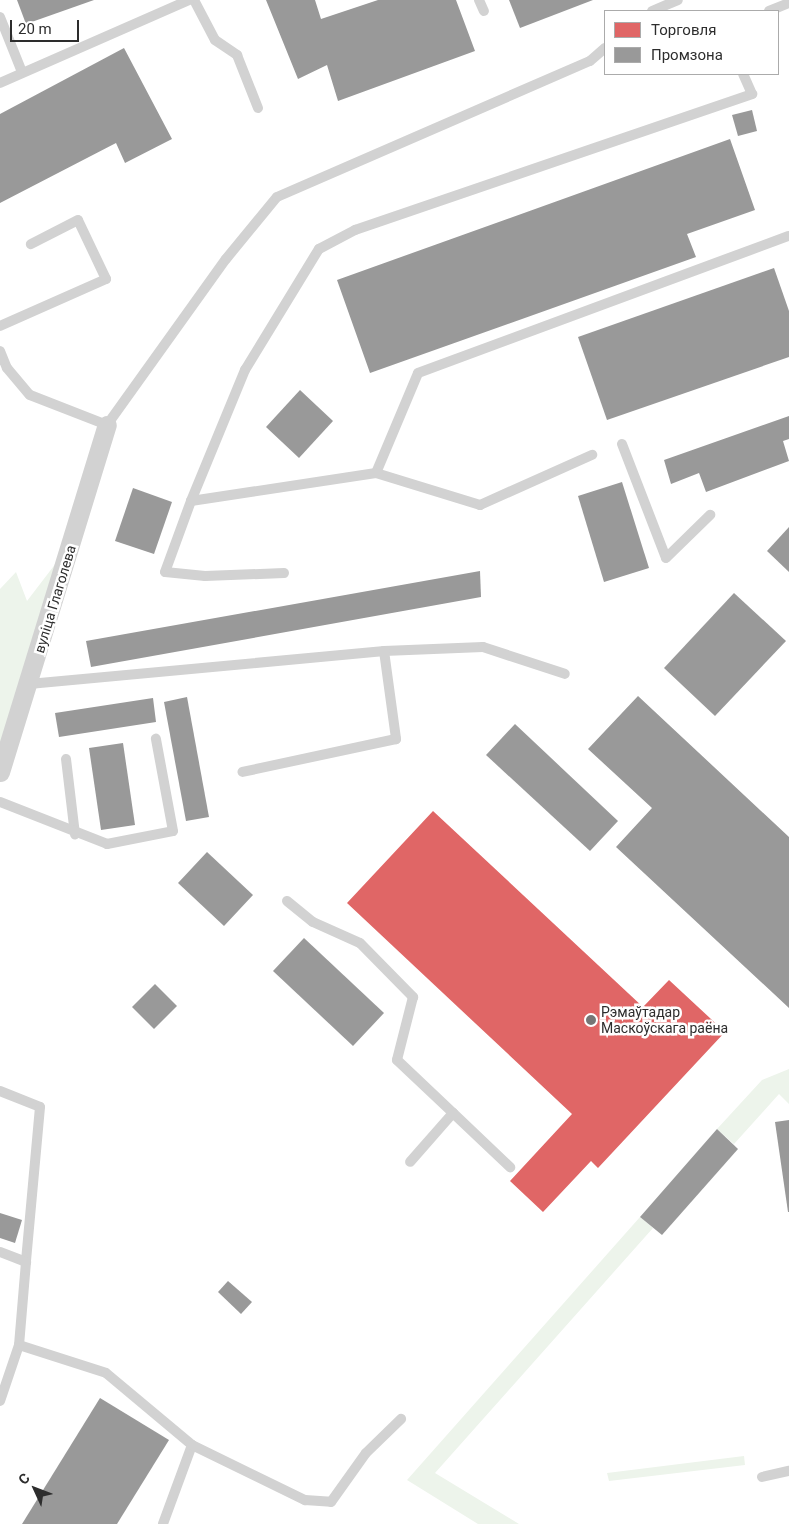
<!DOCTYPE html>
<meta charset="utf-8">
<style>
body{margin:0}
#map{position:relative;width:789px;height:1524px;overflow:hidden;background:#fff;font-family:Roboto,sans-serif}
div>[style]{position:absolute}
.green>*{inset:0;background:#edf4eb}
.shops>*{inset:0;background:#e06666}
.industry>*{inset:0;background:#999}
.service>*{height:10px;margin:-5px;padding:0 5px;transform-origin:5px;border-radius:5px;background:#d2d2d2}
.minor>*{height:19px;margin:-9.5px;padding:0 9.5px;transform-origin:9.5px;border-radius:9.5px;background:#d2d2d2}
.dots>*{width:14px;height:14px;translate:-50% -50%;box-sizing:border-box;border:2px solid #fff;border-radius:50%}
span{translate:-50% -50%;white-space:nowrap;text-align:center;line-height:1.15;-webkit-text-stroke:5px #fff;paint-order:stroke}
.street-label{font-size:14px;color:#2d2d2d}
.poi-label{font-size:14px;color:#2d2d2d}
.left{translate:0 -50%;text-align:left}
.legend{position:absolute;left:604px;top:10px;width:175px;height:65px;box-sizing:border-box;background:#fff;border:1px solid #ababab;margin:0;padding:6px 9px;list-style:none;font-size:15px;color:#2d2d2d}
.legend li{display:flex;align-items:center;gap:10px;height:25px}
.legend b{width:25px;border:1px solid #ababab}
.north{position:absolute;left:10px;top:1464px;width:50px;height:50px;-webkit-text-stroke:4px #fff;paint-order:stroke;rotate:313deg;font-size:14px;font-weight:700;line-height:20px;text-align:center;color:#2d2d2d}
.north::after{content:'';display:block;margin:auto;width:18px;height:22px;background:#2d2d2d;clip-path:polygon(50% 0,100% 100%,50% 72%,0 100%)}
.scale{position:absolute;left:10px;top:20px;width:69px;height:22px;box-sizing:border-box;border:2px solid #2d2d2d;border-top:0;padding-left:6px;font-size:15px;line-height:18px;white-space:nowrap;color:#2d2d2d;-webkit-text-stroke:4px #fff;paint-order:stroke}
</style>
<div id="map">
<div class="green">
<i style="clip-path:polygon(66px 550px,0 747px,0 589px,16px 572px,27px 601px)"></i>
<i style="clip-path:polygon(789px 1069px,789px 1104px,779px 1094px,734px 1144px,717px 1129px,762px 1080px)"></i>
<i style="clip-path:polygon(640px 1217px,653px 1228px,435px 1473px,519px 1524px,478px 1524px,407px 1480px)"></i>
<i style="clip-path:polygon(744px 1456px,745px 1465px,609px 1481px,607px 1473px)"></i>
</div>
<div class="shops">
<i style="clip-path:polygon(433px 811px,643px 1007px,669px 980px,725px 1032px,598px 1168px,591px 1161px,543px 1212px,510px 1181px,572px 1114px,347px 903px)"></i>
</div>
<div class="industry">
<i style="clip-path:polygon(17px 0,94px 0,26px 24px)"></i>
<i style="clip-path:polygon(266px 0,315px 0,321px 19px,378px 0,456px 0,475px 51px,338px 101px,327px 65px,298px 79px)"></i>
<i style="clip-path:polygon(509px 0,593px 0,520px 28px)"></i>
<i style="clip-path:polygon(124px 48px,172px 139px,125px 163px,116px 143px,0 203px,0 114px)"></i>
<i style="clip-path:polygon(752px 110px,757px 131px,738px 136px,732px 115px)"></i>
<i style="clip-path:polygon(730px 139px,755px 210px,687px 234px,696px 257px,370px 373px,337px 280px)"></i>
<i style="clip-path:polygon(774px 268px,789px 311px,789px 357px,607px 420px,578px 337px)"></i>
<i style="clip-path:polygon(300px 390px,333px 421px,299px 458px,266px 427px)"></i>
<i style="clip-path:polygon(789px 416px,789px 439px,783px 441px,789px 461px,706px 492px,699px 473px,671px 484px,664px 460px)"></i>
<i style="clip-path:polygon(622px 482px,649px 568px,604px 582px,578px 496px)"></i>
<i style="clip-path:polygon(133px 488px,172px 502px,154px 554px,115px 541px)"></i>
<i style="clip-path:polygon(789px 527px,789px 572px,767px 551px)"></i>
<i style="clip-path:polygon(480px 571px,481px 597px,91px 667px,86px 641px)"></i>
<i style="clip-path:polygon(734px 593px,786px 641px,715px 716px,664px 668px)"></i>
<i style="clip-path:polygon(638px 696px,789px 837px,789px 1008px,616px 847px,652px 808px,588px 749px)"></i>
<i style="clip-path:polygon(187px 697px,209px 817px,186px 821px,164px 702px)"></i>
<i style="clip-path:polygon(153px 698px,156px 722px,59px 737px,55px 713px)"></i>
<i style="clip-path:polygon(515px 724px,618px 821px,590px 851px,486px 755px)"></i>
<i style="clip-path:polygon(123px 743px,135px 825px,101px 830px,89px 748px)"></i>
<i style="clip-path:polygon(207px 852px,253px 895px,224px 926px,178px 883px)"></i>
<i style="clip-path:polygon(304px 938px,384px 1013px,353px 1046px,273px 971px)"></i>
<i style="clip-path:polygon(155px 984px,177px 1006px,154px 1029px,132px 1007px)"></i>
<i style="clip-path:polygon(789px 1120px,789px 1212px,788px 1212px,775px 1122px)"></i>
<i style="clip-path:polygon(717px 1129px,738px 1149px,662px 1235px,640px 1217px)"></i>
<i style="clip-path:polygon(0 1213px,22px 1220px,15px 1243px,0 1238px)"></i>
<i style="clip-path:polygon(228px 1281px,252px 1302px,241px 1314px,218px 1292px)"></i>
<i style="clip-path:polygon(100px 1398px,169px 1440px,117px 1524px,22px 1524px)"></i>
</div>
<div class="service">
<i style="left:194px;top:0;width:45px;rotate:62.3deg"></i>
<i style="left:215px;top:40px;width:27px;rotate:34deg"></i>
<i style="left:237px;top:55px;width:57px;rotate:68.4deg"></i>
<i style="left:479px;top:0;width:12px;rotate:66deg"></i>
<i style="left:652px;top:11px;width:28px;rotate:-23deg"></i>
<i style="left:769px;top:11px;width:22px;rotate:-22deg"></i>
<i style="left:0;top:17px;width:59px;rotate:68.2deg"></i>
<i style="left:0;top:83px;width:206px;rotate:-23.7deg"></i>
<i style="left:0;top:326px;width:116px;rotate:-23.9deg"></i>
<i style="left:106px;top:279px;width:65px;rotate:-115.4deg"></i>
<i style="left:78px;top:220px;width:53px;rotate:152.9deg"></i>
<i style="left:0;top:351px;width:18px;rotate:68deg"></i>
<i style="left:7px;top:368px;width:35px;rotate:50deg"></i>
<i style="left:30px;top:395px;width:83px;rotate:21.3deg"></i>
<i style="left:107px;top:425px;width:204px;rotate:-54.4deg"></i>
<i style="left:226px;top:259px;width:80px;rotate:-50.6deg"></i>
<i style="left:277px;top:197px;width:341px;rotate:-23.5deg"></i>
<i style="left:590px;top:61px;width:20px;rotate:-41deg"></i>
<i style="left:622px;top:444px;width:122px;rotate:68.9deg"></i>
<i style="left:666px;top:558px;width:62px;rotate:-44.3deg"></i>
<i style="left:376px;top:473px;width:108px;rotate:-67.2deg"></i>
<i style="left:418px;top:373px;width:395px;rotate:-20.3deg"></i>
<i style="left:191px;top:501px;width:142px;rotate:-67.6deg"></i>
<i style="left:245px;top:370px;width:142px;rotate:-58.6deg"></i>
<i style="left:319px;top:249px;width:41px;rotate:-27.8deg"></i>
<i style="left:355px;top:230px;width:420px;rotate:-18.9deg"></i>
<i style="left:752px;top:94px;width:22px;rotate:-114deg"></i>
<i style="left:284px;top:573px;width:79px;rotate:177.8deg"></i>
<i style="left:205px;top:576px;width:40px;rotate:-174.3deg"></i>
<i style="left:165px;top:572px;width:76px;rotate:-69.9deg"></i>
<i style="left:191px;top:501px;width:187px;rotate:-8.6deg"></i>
<i style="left:376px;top:473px;width:109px;rotate:17.1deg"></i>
<i style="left:480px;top:505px;width:123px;rotate:-24.1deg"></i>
<i style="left:384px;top:651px;width:99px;rotate:-2.3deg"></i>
<i style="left:483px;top:647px;width:86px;rotate:18.2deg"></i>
<i style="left:29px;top:684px;width:357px;rotate:-5.3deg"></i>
<i style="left:384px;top:651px;width:89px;rotate:82.2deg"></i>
<i style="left:396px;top:739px;width:157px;rotate:167.9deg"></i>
<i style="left:66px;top:759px;width:76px;rotate:83.2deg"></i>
<i style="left:0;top:802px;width:115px;rotate:21.4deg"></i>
<i style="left:107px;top:844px;width:67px;rotate:-11.1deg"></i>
<i style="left:173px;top:831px;width:94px;rotate:-100.5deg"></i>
<i style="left:287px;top:901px;width:33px;rotate:39deg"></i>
<i style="left:313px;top:922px;width:51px;rotate:24.1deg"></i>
<i style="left:360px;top:943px;width:76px;rotate:45.5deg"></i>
<i style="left:413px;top:997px;width:65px;rotate:104.3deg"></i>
<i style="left:397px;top:1060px;width:77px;rotate:43.4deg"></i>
<i style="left:453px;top:1113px;width:65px;rotate:131.3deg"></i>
<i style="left:0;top:1091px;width:43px;rotate:21.8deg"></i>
<i style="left:40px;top:1107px;width:156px;rotate:95.2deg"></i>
<i style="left:453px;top:1113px;width:79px;rotate:43.5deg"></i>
<i style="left:0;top:1252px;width:28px;rotate:21deg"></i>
<i style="left:26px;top:1262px;width:83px;rotate:94.8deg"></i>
<i style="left:19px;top:1345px;width:59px;rotate:108.7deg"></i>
<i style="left:19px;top:1345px;width:91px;rotate:17.8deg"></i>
<i style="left:106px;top:1373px;width:112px;rotate:39.9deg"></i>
<i style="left:192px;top:1445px;width:84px;rotate:110.2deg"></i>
<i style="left:192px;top:1445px;width:126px;rotate:26deg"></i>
<i style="left:305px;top:1500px;width:26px;rotate:4deg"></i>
<i style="left:331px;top:1502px;width:60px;rotate:-54.5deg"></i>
<i style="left:366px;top:1453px;width:49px;rotate:-44.2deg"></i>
<i style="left:762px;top:1477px;width:28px;rotate:-13deg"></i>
</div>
<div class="minor">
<i style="left:0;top:772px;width:363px;rotate:-72.9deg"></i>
</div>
<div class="dots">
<i style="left:591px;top:1020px;background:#767676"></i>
</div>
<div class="street-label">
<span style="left:55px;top:599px;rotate:-73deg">вуліца Глаголева</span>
</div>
<div class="poi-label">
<span class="left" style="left:601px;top:1020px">Рэмаўтадар<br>Маскоўскага раёна</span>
</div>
<ul class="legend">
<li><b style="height:14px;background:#e06666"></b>Торговля</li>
<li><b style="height:14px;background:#999"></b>Промзона</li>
</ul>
<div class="north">С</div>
<div class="scale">20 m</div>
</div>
